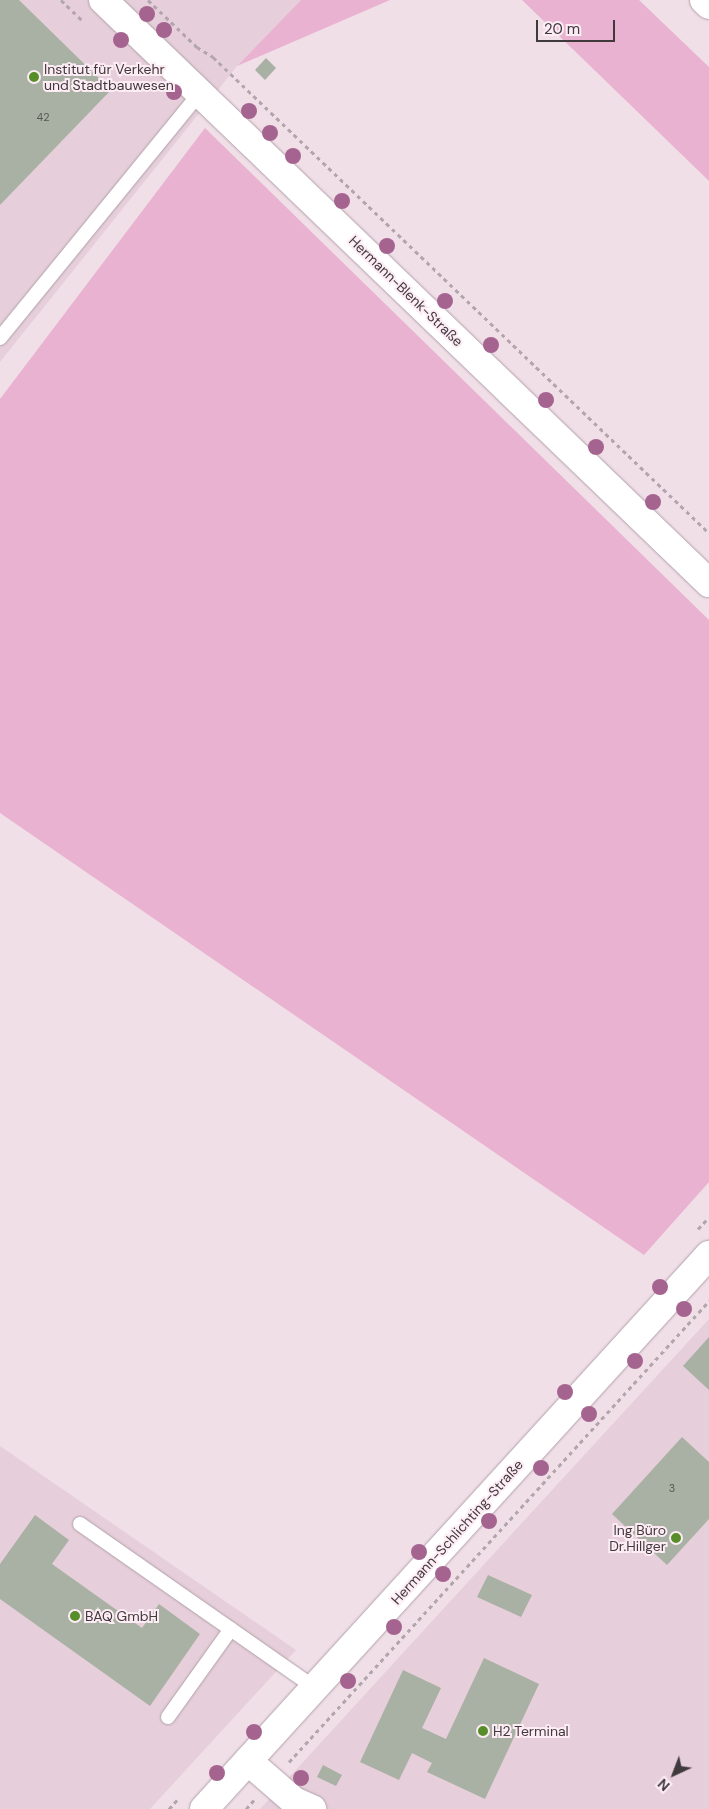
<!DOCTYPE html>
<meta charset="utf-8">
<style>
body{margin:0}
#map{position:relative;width:709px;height:1809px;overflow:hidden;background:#f1dfe8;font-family:"DM Sans",sans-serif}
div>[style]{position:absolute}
.built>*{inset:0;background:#e6cfda}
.green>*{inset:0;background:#e9b2d0}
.building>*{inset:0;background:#a8b1a3}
.path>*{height:3px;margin-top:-1.5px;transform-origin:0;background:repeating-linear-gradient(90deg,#b3a5ac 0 4px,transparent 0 8px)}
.roads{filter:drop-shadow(0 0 1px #b1a1a9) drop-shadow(0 0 1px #b1a1a9)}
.service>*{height:14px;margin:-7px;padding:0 7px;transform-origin:7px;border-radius:7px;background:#fff}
.minor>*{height:28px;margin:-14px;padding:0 14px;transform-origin:14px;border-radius:14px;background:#fff}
.tertiary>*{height:28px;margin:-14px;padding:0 14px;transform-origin:14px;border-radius:14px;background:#fff}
.motorway>*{height:28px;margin:-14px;padding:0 14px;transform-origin:14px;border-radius:14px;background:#fff}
.trees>*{width:16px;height:16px;margin:-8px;border-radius:50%;background:#a56490}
.dots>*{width:14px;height:14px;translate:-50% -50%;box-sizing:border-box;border:2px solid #feecf5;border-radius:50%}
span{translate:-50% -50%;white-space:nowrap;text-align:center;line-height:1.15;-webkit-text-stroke:4px #feecf5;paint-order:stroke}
.number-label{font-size:11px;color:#5a5856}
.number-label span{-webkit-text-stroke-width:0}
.poi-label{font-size:14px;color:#403a3d}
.left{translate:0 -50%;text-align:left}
.right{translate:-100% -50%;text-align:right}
.street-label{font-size:14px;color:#403a3d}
.north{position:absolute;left:649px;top:1749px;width:50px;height:50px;-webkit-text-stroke:4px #feecf5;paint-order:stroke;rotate:223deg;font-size:14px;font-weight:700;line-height:20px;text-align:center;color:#403a3d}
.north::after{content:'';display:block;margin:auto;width:18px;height:22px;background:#403a3d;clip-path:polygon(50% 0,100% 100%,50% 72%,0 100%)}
.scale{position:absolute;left:536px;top:20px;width:79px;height:22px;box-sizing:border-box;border:2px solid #403a3d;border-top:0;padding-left:6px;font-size:15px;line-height:18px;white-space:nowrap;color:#403a3d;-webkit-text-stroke:4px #feecf5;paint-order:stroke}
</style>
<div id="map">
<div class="built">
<i style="clip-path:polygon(0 0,301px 0,237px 66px,0 362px)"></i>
<i style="clip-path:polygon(709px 1319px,709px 1809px,260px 1809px,531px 1513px)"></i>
<i style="clip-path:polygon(0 1446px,296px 1650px,150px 1809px,0 1809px)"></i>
</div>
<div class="green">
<i style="clip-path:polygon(301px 0,390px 0,237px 66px)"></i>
<i style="clip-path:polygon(522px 0,639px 0,709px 67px,709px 181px)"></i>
<i style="clip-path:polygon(205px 128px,709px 620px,709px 1182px,644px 1255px,0 813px,0 399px)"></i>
</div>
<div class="building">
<i style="clip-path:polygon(0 0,19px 0,111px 90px,0 205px)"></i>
<i style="clip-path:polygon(266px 58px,276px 68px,265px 80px,255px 70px)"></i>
<i style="clip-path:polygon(709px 1337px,709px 1390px,683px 1366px)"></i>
<i style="clip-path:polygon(682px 1437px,709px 1462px,709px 1519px,667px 1565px,612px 1514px)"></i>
<i style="clip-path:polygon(35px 1515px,69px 1540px,52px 1564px,142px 1628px,159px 1604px,200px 1634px,150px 1706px,0 1599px,0 1564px)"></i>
<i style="clip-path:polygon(488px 1575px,532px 1595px,521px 1617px,477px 1597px)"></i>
<i style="clip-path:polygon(484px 1658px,539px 1684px,485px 1799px,427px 1772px,432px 1763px,412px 1753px,399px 1780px,360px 1762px,403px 1670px,441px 1688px,422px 1728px,446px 1739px)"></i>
<i style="clip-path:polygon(323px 1765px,342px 1775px,336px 1786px,317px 1777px)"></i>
</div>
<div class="path">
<i style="left:61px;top:0;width:29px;rotate:44deg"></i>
<i style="left:148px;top:0;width:68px;rotate:43.8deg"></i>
<i style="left:197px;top:47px;width:19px;rotate:32deg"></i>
<i style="left:213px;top:57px;width:687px;rotate:43.82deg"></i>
<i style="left:698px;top:1229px;width:16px;rotate:-47deg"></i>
<i style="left:289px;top:1762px;width:624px;rotate:-47.66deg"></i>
<i style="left:169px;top:1809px;width:13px;rotate:-48deg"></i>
<i style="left:246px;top:1809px;width:12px;rotate:-48deg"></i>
</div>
<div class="roads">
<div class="service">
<i style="left:0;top:338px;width:316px;rotate:-50.8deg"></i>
<i style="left:80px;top:1524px;width:287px;rotate:34.9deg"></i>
<i style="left:168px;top:1717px;width:108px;rotate:-54.4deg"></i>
</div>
<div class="minor">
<i style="left:248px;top:1761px;width:61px;rotate:41deg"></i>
<i style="left:294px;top:1801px;width:20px;rotate:24deg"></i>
</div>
<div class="tertiary">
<i style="left:103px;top:0;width:841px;rotate:43.89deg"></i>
<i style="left:204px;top:1809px;width:750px;rotate:-47.65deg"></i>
</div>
<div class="motorway">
<i style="left:704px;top:0;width:7px;rotate:45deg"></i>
</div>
</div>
<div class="trees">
<i style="left:147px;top:14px"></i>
<i style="left:164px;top:30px"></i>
<i style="left:121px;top:40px"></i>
<i style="left:174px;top:92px"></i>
<i style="left:249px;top:111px"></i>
<i style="left:270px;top:133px"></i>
<i style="left:293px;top:156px"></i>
<i style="left:342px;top:201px"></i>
<i style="left:387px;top:246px"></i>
<i style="left:445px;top:301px"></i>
<i style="left:491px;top:345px"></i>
<i style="left:546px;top:400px"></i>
<i style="left:596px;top:447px"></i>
<i style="left:653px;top:502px"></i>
<i style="left:660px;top:1287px"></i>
<i style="left:684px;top:1309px"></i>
<i style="left:635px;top:1361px"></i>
<i style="left:565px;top:1392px"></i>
<i style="left:589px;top:1414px"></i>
<i style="left:541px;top:1468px"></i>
<i style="left:489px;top:1521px"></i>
<i style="left:419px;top:1552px"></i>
<i style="left:443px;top:1574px"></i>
<i style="left:394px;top:1627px"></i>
<i style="left:348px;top:1681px"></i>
<i style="left:254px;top:1732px"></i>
<i style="left:217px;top:1773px"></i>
<i style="left:301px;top:1778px"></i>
</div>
<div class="dots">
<i style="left:34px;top:77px;background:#578e29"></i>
<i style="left:676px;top:1538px;background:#578e29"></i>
<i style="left:75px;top:1616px;background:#578e29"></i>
<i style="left:483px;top:1731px;background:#578e29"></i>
</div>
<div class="number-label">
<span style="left:43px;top:117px">42</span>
<span style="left:672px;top:1488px">3</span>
</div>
<div class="poi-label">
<span class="left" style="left:44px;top:77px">Institut für Verkehr<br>und Stadtbauwesen</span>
<span class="right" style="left:666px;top:1538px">Ing Büro<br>Dr.Hillger</span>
<span class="left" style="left:85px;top:1616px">BAQ GmbH</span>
<span class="left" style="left:493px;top:1731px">H2 Terminal</span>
</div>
<div class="street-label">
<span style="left:406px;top:291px;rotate:44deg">Hermann-Blenk-Straße</span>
<span style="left:457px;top:1532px;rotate:-48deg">Hermann-Schlichting-Straße</span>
</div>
<div class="north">N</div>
<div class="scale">20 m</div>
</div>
